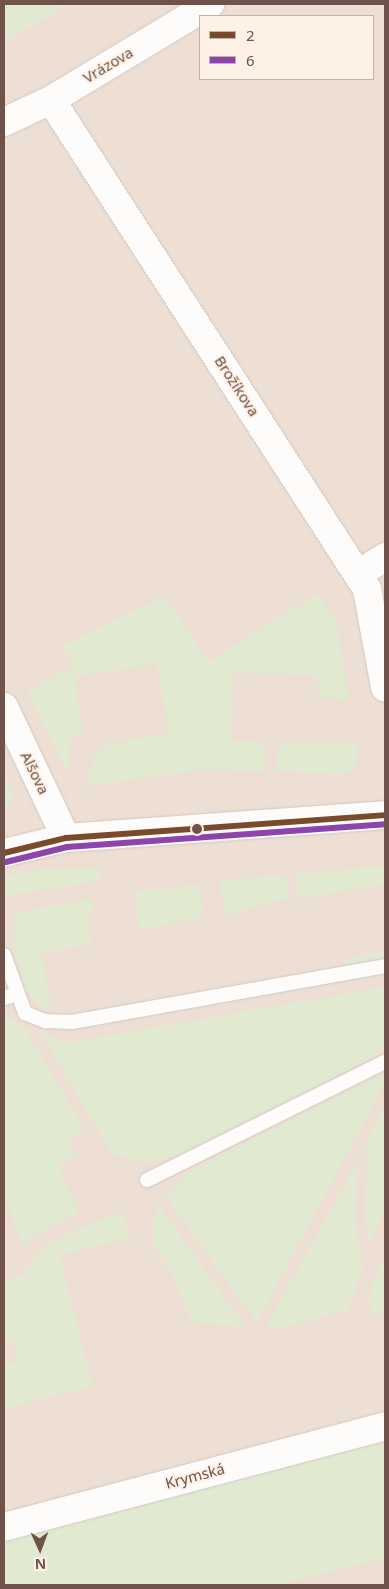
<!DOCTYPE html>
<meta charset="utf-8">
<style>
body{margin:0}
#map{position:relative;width:389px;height:1589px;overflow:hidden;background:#f4ede6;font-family:"Noto Sans",sans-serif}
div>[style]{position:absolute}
.residential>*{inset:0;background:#eddfd3}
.green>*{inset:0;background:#e2e9d1}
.roads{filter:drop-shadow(0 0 1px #d2c9c4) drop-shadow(0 0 1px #d2c9c4)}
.lane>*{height:14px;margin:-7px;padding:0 7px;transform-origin:7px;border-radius:7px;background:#fdfcfb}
.street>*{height:28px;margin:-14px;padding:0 14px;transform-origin:14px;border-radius:14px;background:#fdfcfb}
.bus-1>*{height:6px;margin:-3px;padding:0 3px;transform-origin:3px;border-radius:3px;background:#7a4b2a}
.bus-2>*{height:6px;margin:-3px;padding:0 3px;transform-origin:3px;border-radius:3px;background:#8e44ad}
.dots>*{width:14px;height:14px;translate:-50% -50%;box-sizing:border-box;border:2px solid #fef1e6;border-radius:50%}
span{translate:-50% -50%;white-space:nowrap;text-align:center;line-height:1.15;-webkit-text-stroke:4px #fef1e6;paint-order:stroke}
.street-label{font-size:15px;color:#6f5249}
.frame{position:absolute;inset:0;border:5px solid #6f5249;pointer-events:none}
.legend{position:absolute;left:199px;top:15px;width:175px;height:65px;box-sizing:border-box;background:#fef1e6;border:1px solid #c5b1a7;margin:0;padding:6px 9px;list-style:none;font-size:15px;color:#6f5249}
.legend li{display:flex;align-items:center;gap:10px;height:25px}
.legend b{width:25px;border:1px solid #c5b1a7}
.north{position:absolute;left:15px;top:1524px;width:50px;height:50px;-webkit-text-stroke:4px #fef1e6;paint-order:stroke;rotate:178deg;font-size:14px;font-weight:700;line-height:20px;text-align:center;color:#6f5249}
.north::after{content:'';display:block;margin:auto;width:18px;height:22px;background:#6f5249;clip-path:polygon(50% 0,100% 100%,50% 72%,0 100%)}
</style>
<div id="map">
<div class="residential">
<i style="clip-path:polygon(evenodd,69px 4px,385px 4px,385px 1585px,4px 1585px,4px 41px,69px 4px,200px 16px,373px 16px,373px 79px,200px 79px,200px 16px)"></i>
</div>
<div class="green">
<i style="clip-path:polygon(4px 4px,69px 4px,4px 41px)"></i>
<i style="clip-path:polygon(317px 594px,336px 623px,349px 700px,318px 697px,318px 676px,233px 672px,230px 740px,265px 742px,264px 771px,200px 770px,86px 786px,95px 754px,101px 746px,169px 733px,156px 664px,74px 677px,83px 733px,70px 739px,68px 774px,27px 691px,74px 666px,62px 646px,165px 596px,208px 662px)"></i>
<i style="clip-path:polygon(279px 742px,355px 743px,358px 758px,352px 769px,342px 774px,276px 771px)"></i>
<i style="clip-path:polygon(4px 775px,12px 792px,12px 803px,4px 812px)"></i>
<i style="clip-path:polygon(375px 867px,385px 868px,385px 884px,298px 899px,295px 874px)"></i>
<i style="clip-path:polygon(103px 868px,99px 881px,4px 896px,4px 877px,38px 869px)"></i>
<i style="clip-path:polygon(284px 874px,289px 898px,225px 915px,219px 881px)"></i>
<i style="clip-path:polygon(199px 884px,204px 916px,140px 929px,134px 892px)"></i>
<i style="clip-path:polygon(92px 899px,94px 908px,87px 922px,91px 944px,41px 953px,51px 1009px,40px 1005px,27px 992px,14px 945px,14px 923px,20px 912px)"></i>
<i style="clip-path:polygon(385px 951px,385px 961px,348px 967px,345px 958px)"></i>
<i style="clip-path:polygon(385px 987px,385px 1046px,376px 1054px,180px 1154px,148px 1163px,112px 1154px,40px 1031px,62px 1041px,79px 1041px)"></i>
<i style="clip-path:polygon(11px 1018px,27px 1033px,83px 1126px,66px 1143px,79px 1155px,58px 1164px,78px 1214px,47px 1227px,22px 1245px,4px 1193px,4px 1020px)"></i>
<i style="clip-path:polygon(385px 1072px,385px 1082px,258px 1320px,254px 1319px,165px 1195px,189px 1172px)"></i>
<i style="clip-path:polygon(385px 1105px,385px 1208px,369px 1247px,365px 1217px,367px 1140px)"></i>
<i style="clip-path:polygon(355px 1165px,358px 1166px,355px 1220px,363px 1269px,348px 1310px,270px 1330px,268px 1324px)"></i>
<i style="clip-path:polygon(159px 1206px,246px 1327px,192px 1322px,170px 1269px,154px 1248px,153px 1220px)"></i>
<i style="clip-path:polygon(122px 1212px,131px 1238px,59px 1255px,92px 1386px,4px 1408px,4px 1366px,17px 1362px,13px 1338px,4px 1340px,4px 1280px,22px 1275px,50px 1242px)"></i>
<i style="clip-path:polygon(385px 1251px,385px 1313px,374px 1316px,369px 1297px)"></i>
<i style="clip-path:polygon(385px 1441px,385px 1558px,275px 1585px,4px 1585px,4px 1537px)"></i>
</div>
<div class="roads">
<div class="lane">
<i style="left:4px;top:955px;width:62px;rotate:70.1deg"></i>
<i style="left:25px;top:1013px;width:22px;rotate:22deg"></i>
<i style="left:45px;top:1021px;width:27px;rotate:2deg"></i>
<i style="left:72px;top:1022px;width:318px;rotate:-10.1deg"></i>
<i style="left:4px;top:998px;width:13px;rotate:-18deg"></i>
<i style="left:147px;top:1180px;width:266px;rotate:-26.4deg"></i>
</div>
<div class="street">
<i style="left:51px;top:100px;width:582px;rotate:57.13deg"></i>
<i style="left:367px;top:589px;width:100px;rotate:79.6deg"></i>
<i style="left:4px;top:122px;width:52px;rotate:-25.1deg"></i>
<i style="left:51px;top:100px;width:186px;rotate:-31.1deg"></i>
<i style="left:358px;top:574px;width:32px;rotate:-32deg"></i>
<i style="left:4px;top:707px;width:145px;rotate:64.7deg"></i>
<i style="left:4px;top:853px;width:64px;rotate:-13.6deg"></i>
<i style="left:66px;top:838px;width:320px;rotate:-4.1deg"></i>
<i style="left:4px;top:1527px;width:394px;rotate:-14.8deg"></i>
</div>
</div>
<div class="bus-1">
<i style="left:4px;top:853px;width:64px;rotate:-13.6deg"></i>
<i style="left:66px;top:838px;width:320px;rotate:-4.1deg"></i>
</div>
<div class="bus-2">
<i style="left:6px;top:862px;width:63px;rotate:-13.8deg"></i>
<i style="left:67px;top:847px;width:319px;rotate:-4.1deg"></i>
</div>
<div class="dots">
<i style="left:197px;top:829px;background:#6f5249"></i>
</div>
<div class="street-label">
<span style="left:108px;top:65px;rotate:-31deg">Vrázova</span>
<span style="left:237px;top:386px;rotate:57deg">Brožíkova</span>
<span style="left:35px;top:773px;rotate:64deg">Alšova</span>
<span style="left:195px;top:1476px;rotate:-15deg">Krymská</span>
</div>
<div class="frame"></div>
<ul class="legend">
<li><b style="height:6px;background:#7a4b2a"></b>2</li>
<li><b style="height:6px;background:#8e44ad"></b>6</li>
</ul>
<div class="north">N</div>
</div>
